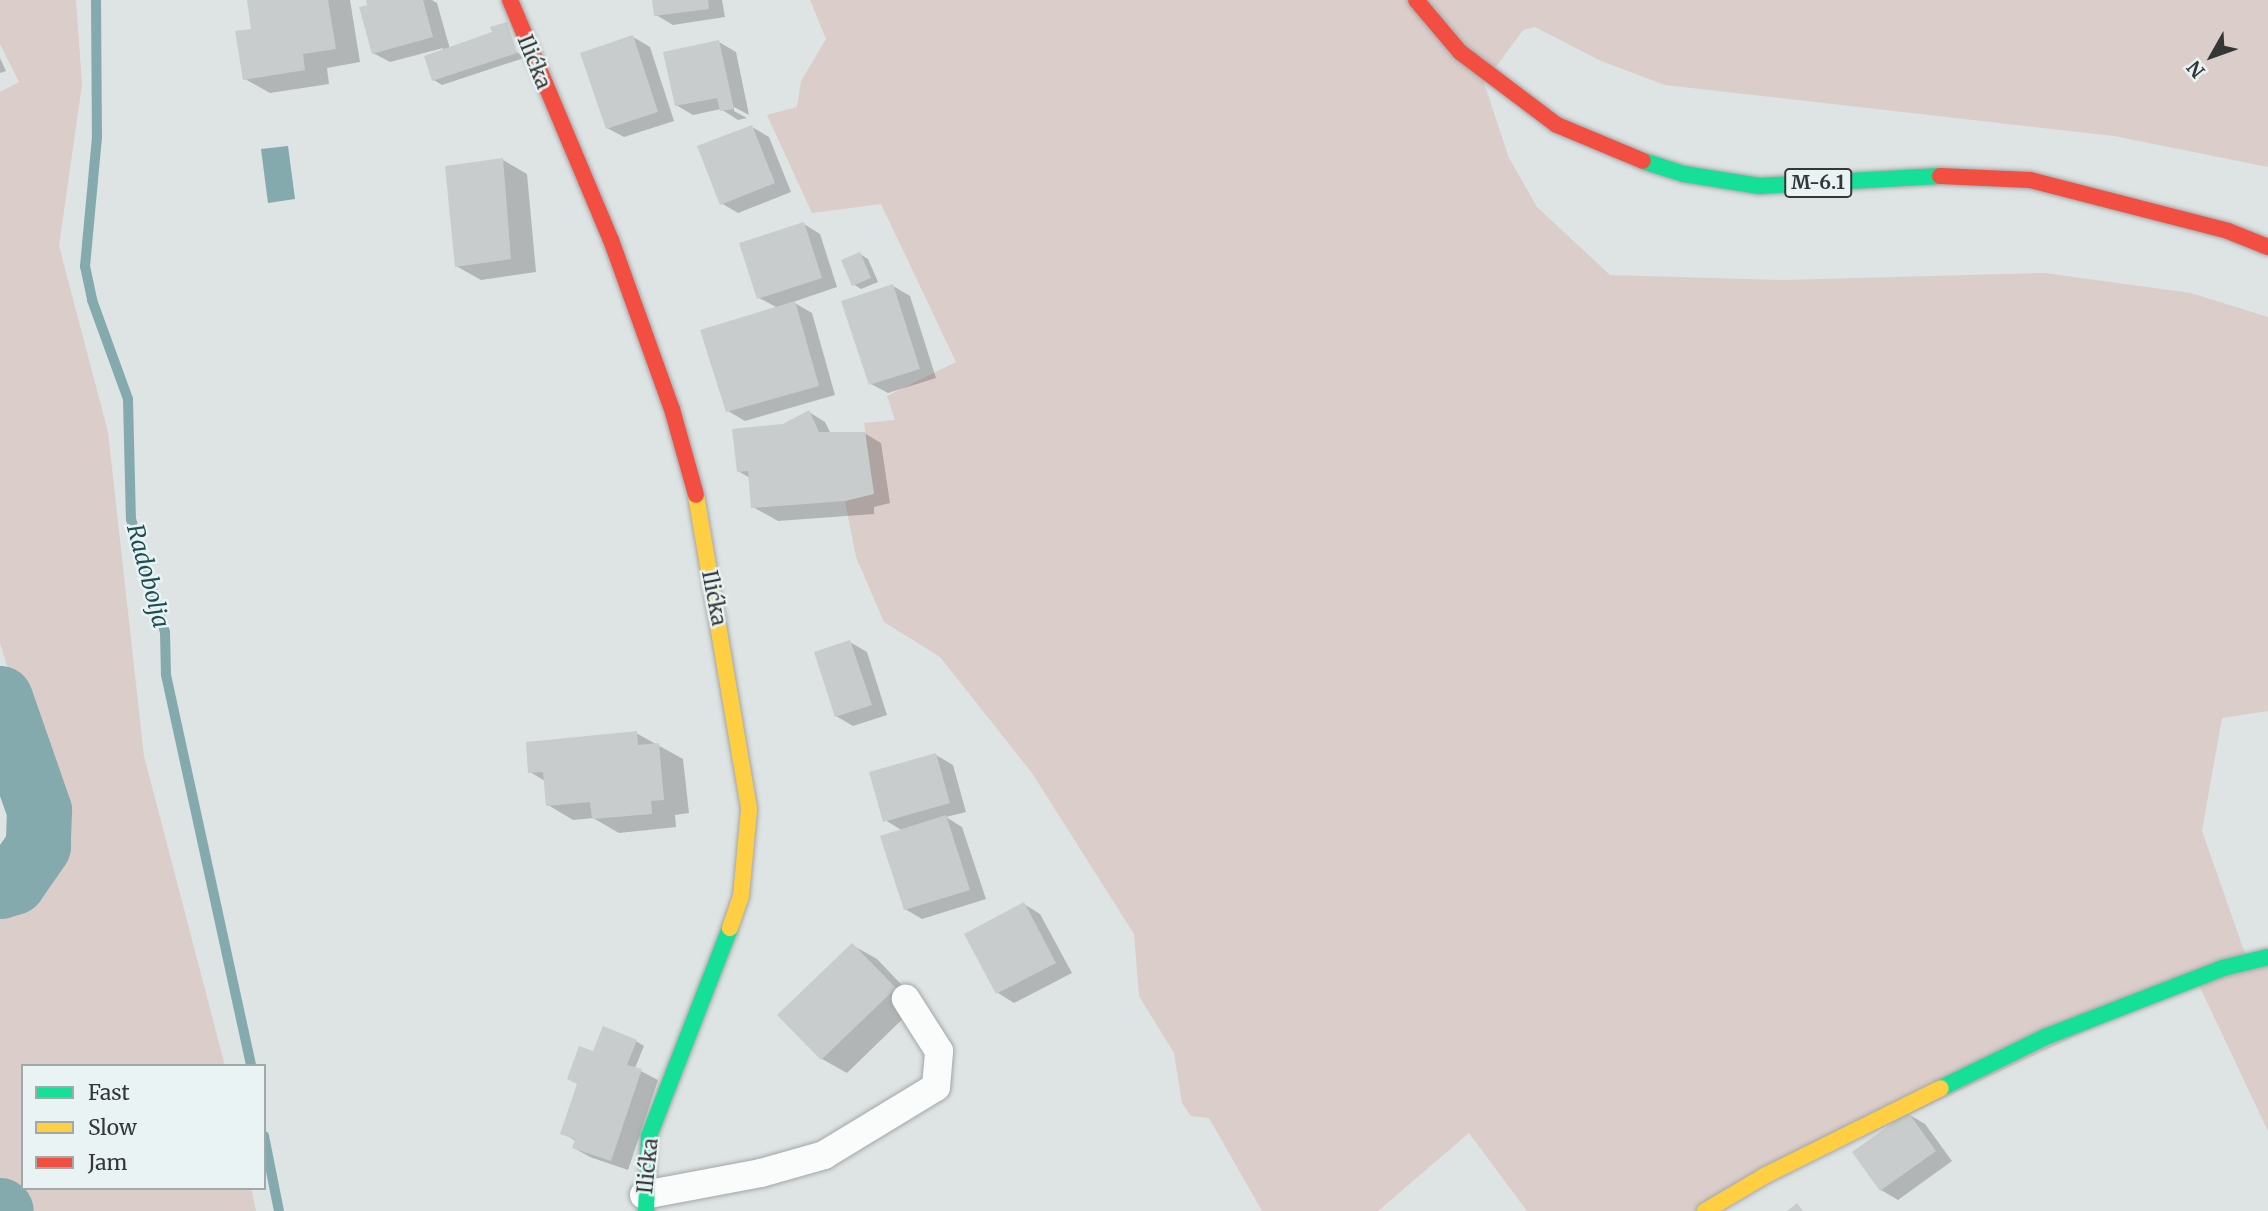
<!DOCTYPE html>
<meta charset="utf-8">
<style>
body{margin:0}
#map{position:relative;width:2268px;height:1211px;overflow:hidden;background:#dee3e4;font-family:Merriweather,serif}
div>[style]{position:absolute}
.green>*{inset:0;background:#dbcdca}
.water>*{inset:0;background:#84aaad}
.shadow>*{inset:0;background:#0003}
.stream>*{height:10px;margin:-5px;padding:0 5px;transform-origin:5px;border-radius:5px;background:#84aaad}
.river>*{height:65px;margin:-32.5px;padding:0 32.5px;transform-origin:32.5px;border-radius:32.5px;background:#84aaad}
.building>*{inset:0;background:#c9cccd}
.roads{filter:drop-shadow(0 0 2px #a3a6a7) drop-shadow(0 0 2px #a3a6a7)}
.street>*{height:28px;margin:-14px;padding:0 14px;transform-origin:14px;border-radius:14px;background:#fafbfb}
.fast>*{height:16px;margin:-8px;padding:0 8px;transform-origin:8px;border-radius:8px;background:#16e098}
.slow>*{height:16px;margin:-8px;padding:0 8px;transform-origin:8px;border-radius:8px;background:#ffcf43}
.jam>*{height:16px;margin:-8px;padding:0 8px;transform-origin:8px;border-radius:8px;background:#f24e42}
span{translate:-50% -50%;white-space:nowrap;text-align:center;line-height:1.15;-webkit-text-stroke:5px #e9f3f3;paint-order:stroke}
.shield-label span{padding:2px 5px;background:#e9f3f3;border:2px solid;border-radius:5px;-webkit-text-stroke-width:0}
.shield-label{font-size:19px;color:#333737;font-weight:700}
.street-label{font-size:21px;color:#333737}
.water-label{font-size:23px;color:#1f4e52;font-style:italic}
.legend{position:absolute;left:21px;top:1064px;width:245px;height:126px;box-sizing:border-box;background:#e9f3f3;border:2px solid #a0a8a8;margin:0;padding:9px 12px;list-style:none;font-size:21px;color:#333737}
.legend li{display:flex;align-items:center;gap:14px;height:35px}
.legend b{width:35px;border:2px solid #a0a8a8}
.north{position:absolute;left:2177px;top:21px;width:70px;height:70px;-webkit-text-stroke:5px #e9f3f3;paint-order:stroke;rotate:230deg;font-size:19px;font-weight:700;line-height:28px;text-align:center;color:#333737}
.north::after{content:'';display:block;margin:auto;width:24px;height:32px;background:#333737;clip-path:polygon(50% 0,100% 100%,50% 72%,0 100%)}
</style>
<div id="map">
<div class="green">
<i style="clip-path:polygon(0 0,76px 0,82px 85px,59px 246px,108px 432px,144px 756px,225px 1066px,23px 1066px,23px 1188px,251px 1188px,256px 1211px,18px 1211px,0 1192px,0 908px,18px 902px,52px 860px,47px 793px,0 643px,0 92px,19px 82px,0 44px)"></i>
<i style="clip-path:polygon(810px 0,2268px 0,2268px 167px,2114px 136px,1665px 85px,1601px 61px,1535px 27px,1523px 30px,1484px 83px,1509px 158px,1537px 207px,1610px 275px,1784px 280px,2044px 273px,2191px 293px,2268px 317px,2268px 711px,2222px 718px,2202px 831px,2248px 962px,2268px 957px,2268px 1131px,2196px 979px,1705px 1211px,1527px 1211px,1469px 1133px,1378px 1211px,1262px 1211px,1209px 1118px,1191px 1116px,1182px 1103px,1174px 1053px,1139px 996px,1134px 934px,1032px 773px,940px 657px,884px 622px,856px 557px,845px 501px,874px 494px,864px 423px,895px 420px,887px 396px,956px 362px,881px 204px,812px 213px,767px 115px,797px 107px,801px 81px,826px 39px)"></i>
</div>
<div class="water">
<i style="clip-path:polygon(288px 146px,295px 199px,268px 203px,261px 149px)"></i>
</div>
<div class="shadow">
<i style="clip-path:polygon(248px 0,350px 0,360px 62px,327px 68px,329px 84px,270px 93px,245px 79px,253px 30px)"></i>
<i style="clip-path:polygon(368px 0,432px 0,437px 3px,450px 49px,494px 33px,524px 58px,442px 85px,434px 80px,443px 48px,390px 62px,373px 53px)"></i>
<i style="clip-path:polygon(654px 0,722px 0,725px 17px,673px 25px,656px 15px)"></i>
<i style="clip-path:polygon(633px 37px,650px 47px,674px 121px,624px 137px,607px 128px)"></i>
<i style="clip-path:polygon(719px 42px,736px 52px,749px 115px,734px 107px,734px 111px,747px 118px,738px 120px,721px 109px,693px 115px,676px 105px)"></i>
<i style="clip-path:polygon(0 58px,6px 71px,0 73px)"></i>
<i style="clip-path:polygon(752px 127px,769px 137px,791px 192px,738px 213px,721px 203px)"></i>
<i style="clip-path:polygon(503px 160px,527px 174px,536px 272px,481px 280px,456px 266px)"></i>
<i style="clip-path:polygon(804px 224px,820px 234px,837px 287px,793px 302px,812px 313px,835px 395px,745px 421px,728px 411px,778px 308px,759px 298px)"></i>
<i style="clip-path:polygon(860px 254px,868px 259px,878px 282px,861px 289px,853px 284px)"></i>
<i style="clip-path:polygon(893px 286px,910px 296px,936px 378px,888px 393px,871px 384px)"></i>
<i style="clip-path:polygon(809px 412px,825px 422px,830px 432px,864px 433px,881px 443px,890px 503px,874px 507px,874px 514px,778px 521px,753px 507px,750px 478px,738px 471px,784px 426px)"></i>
<i style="clip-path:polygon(850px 642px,867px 652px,887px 715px,853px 726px,836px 716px)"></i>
<i style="clip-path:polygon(636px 733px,683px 759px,689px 813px,675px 815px,676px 827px,619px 833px,593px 818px,573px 820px,548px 805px,545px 781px,530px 772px)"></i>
<i style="clip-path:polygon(936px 755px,953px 765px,966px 812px,946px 817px,962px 827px,986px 899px,922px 919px,905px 909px,903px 831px,885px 820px)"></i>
<i style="clip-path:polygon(1024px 904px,1040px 914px,1072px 973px,1014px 1003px,998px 993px)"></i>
<i style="clip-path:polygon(852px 945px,877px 959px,919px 1003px,847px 1073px,822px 1059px)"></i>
<i style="clip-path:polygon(636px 1041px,644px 1046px,635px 1068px,658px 1080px,628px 1170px,590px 1157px,574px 1148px,576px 1141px,562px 1133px,601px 1056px)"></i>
<i style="clip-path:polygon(1908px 1114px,1925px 1124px,1952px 1161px,1898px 1200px,1881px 1190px)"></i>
</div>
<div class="stream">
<i style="left:96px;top:0;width:137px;rotate:89.6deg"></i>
<i style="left:97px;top:137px;width:130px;rotate:95.3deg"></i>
<i style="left:85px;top:266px;width:35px;rotate:78deg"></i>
<i style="left:92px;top:300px;width:105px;rotate:70deg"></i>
<i style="left:128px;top:399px;width:120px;rotate:88.6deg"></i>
<i style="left:131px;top:519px;width:118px;rotate:73.3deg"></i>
<i style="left:165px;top:632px;width:43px;rotate:88.7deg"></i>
<i style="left:166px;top:675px;width:400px;rotate:77.7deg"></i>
<i style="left:264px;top:1136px;width:76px;rotate:78.7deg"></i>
</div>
<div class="river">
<i style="left:0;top:698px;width:119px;rotate:70.8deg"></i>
<i style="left:39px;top:810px;width:36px;rotate:92deg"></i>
<i style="left:38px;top:846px;width:44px;rotate:124.8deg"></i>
<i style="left:13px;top:882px;width:14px;rotate:163deg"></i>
<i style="left:0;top:1210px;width:1px;rotate:45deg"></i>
</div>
<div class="building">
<i style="clip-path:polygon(247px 0,328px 0,336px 49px,303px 54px,305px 70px,243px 80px,235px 31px,251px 29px)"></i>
<i style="clip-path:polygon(366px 0,423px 0,433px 37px,372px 54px,359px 7px,367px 5px)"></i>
<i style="clip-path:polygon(652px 0,708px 0,709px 9px,654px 16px)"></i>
<i style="clip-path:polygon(507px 22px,517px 53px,432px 81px,424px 56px,492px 32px,490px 27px)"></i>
<i style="clip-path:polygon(633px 35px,658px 112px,606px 129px,580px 53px)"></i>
<i style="clip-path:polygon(719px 40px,734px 109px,720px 111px,717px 98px,675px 106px,663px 52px)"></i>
<i style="clip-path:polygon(752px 125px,775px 183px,720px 205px,697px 146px)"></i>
<i style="clip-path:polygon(503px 158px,511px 259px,455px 267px,445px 166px)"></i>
<i style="clip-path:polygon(804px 222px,822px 278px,757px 299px,739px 243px)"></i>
<i style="clip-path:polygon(860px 252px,871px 278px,852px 286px,841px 260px)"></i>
<i style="clip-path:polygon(893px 284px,920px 369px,869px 385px,841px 301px)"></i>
<i style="clip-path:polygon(795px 301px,819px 386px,726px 412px,700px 330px)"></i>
<i style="clip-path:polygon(809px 410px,819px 432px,865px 432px,874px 494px,845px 501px,751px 508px,748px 471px,737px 472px,732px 429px,783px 424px)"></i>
<i style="clip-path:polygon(850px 640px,872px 705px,835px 717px,814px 652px)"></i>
<i style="clip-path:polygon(637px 731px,638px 745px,659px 743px,664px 800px,651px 801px,652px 814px,592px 819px,590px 802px,546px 806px,543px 772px,528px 773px,526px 742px)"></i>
<i style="clip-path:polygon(936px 753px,950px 803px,883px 822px,869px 772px)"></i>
<i style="clip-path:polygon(946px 815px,970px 890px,904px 910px,880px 836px)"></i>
<i style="clip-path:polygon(1024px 902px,1056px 963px,996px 994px,964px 934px)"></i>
<i style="clip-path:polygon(852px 943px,896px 988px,821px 1060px,777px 1015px)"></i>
<i style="clip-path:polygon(603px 1026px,637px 1040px,627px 1065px,642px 1069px,611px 1161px,572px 1148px,575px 1139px,560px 1134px,577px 1084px,567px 1079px,579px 1046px,593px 1051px)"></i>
<i style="clip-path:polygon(1908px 1112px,1936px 1151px,1880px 1191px,1852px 1152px)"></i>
<i style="clip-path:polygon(1797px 1203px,1803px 1211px,1787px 1211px)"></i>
</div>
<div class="roads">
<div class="street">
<i style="left:644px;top:1195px;width:119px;rotate:-10.6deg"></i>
<i style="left:761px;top:1173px;width:66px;rotate:-15.9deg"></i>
<i style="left:824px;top:1155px;width:131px;rotate:-31.3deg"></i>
<i style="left:936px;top:1087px;width:36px;rotate:-85deg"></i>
<i style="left:939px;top:1051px;width:62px;rotate:-122.4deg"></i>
</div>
<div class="fast">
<i style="left:1643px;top:161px;width:43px;rotate:17.6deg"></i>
<i style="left:1684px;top:174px;width:76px;rotate:9.1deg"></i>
<i style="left:1759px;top:186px;width:181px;rotate:-3.2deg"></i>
<i style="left:1941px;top:1088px;width:116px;rotate:-26.1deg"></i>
<i style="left:2045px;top:1037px;width:191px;rotate:-21.2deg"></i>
<i style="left:2223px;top:968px;width:46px;rotate:-13.7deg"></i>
<i style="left:646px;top:1211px;width:75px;rotate:-87.7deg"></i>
<i style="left:649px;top:1136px;width:223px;rotate:-68.7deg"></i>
</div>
<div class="slow">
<i style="left:696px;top:495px;width:319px;rotate:80.4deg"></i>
<i style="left:749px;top:810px;width:86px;rotate:95.3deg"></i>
<i style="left:741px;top:896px;width:34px;rotate:109deg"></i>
<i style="left:1705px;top:1211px;width:71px;rotate:-30.5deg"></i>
<i style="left:1766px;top:1175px;width:195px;rotate:-26.4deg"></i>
</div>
<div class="jam">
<i style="left:510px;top:0;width:260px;rotate:67.2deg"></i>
<i style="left:611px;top:240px;width:180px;rotate:70.2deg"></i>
<i style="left:672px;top:409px;width:89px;rotate:74.4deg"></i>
<i style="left:1416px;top:0;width:68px;rotate:49.8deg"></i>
<i style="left:1460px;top:52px;width:121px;rotate:37deg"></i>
<i style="left:1557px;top:125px;width:93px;rotate:22.7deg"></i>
<i style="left:1940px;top:176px;width:90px;rotate:2.5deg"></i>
<i style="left:2030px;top:180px;width:204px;rotate:14.4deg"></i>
<i style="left:2228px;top:231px;width:43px;rotate:21.8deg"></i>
</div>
</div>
<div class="shield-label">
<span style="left:1818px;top:183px">M-6.1</span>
</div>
<div class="street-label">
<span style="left:534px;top:62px;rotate:68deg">Ilićka</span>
<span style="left:714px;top:598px;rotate:79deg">Ilićka</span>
<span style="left:648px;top:1166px;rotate:-84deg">Ilićka</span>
</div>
<div class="water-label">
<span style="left:148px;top:576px;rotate:75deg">Radobolja</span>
</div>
<ul class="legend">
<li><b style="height:9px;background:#16e098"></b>Fast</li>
<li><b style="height:9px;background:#ffcf43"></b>Slow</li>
<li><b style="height:9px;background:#f24e42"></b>Jam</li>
</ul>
<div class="north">N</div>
</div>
